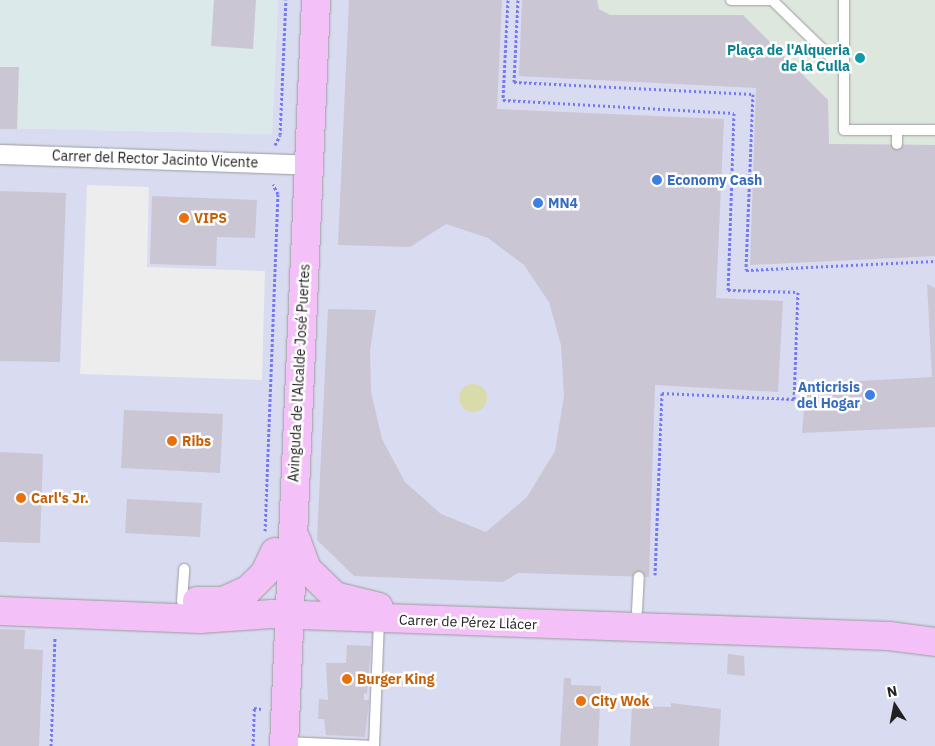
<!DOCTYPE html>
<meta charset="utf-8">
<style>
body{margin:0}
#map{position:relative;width:935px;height:746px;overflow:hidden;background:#ede8f1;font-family:"IBM Plex Sans",sans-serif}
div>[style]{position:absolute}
.commercial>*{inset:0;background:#d9dbf1}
.industrial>*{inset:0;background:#dbe9ea}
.parking>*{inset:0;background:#ededed}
.plaza>*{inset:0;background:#dee7dd}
.water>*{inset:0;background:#d8dcab}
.round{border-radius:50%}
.building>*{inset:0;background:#cac6d4}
.path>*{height:3px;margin-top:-1.5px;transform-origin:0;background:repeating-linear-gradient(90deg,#7679f4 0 2.5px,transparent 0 5px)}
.roads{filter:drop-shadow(0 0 1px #9b9b9b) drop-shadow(0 0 1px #9b9b9b)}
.lane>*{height:10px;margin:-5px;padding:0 5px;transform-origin:5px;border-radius:5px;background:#fff}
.street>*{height:19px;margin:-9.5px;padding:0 9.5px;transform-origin:9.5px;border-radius:9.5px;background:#fff}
.secondary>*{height:28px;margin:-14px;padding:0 14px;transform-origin:14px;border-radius:14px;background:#f3c0f7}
.dots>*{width:14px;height:14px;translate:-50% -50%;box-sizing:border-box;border:2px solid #fff;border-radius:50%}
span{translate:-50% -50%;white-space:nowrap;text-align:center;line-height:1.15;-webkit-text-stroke:5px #fff;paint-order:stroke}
.culture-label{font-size:14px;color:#0d838f;font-weight:700}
.right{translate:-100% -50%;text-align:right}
.street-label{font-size:14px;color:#212121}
.shop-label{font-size:14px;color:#366cbe;font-weight:700}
.left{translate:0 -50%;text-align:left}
.food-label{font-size:14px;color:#c56008;font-weight:700}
.north{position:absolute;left:870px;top:681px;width:50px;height:50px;-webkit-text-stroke:4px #fff;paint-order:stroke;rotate:349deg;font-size:14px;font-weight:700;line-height:20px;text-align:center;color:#212121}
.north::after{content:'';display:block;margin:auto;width:18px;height:22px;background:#212121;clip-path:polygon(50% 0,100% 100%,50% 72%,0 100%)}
</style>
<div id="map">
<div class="commercial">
<i style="clip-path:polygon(278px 0,935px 0,935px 746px,0 746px,0 128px,272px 134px)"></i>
</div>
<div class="industrial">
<i style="clip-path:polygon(0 0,278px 0,272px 134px,0 128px)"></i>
</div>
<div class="parking">
<i style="clip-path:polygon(87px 185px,149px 187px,147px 267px,265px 271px,262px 380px,80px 374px)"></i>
</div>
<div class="plaza">
<i style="clip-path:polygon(597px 0,935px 0,935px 145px,829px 144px,828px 100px,743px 15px,610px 15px,599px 9px)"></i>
</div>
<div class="water">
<i class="round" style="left:459px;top:384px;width:28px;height:28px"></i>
</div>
<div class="building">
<i style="clip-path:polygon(214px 0,256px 0,253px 49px,211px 46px)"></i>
<i style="clip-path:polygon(349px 0,502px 0,497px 109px,724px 119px,716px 298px,783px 301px,778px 392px,655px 385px,649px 577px,518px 573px,503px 582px,354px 576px,317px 540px,328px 309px,376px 310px,370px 351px,371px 392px,382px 439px,405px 482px,441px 514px,486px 532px,527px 497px,555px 451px,564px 396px,561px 345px,549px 302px,524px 265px,488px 238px,446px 224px,410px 247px,338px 245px)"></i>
<i style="clip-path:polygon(522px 0,597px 0,599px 9px,610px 15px,743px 15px,828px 100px,829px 144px,935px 145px,935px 256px,750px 265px,756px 88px,519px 76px)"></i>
<i style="clip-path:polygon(0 67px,19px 67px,17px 129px,0 129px)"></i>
<i style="clip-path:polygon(0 191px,66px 193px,60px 362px,0 361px)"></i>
<i style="clip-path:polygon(152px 196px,257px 200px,255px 238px,217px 237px,216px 266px,150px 264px)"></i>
<i style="clip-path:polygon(927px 284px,935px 288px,935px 427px,802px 433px,806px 384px,932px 377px)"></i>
<i style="clip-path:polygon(124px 410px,223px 414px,220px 473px,121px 468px)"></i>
<i style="clip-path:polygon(0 452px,43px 454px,40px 543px,0 542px)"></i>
<i style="clip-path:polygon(127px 499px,202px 503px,200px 537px,125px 533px)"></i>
<i style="clip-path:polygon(0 629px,25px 630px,24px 649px,43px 650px,39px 746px,0 746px)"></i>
<i style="clip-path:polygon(347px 645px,371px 646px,367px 694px,364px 693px,364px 700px,369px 700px,365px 737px,326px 735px,324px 719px,318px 719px,319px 699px,328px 700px,326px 663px,346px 663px)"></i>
<i style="clip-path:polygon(728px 654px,744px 656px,745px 676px,727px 674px)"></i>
<i style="clip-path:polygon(564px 678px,571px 678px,571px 685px,601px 686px,598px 746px,560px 746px)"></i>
<i style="clip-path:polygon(671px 703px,721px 709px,719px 746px,630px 746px,632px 706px,671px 707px)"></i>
</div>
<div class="path">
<i style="left:508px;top:0;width:100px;rotate:92.9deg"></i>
<i style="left:503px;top:100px;width:231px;rotate:3.2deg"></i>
<i style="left:734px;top:113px;width:177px;rotate:91.9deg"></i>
<i style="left:728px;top:290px;width:70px;rotate:1.6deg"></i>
<i style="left:798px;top:292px;width:107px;rotate:92.1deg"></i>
<i style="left:794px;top:399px;width:132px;rotate:-177.4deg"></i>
<i style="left:662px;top:393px;width:182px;rotate:92.2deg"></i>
<i style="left:518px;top:0;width:82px;rotate:92.8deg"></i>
<i style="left:514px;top:82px;width:239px;rotate:2.9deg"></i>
<i style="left:753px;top:94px;width:176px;rotate:92.3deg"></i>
<i style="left:746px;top:270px;width:189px;rotate:-2.7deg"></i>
<i style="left:275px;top:145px;width:11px;rotate:-63deg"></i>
<i style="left:280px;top:135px;width:135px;rotate:-87.5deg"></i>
<i style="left:265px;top:531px;width:337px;rotate:-87.8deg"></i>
<i style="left:278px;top:194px;width:11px;rotate:-117deg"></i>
<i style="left:51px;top:746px;width:109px;rotate:-87.9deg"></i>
<i style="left:253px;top:746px;width:38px;rotate:-88deg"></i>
<i style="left:254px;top:708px;width:7px;rotate:8deg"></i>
</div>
<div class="roads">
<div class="lane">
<i style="left:731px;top:0;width:41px"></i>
<i style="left:772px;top:0;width:100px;rotate:44.2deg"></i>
<i style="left:844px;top:0;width:130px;rotate:90deg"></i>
<i style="left:844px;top:130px;width:91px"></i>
<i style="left:897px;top:130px;width:14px;rotate:90deg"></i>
<i style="left:182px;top:601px;width:32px;rotate:-86deg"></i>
<i style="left:637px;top:611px;width:34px;rotate:-87deg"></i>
<i style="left:286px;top:742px;width:88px;rotate:2.6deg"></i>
<i style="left:374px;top:746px;width:127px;rotate:-87.7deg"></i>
</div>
<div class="street">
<i style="left:0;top:154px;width:309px;rotate:2deg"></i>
</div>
<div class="secondary">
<i style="left:296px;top:539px;width:32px;rotate:70deg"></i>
<i style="left:307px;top:569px;width:39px;rotate:44deg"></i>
<i style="left:335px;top:596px;width:45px;rotate:14deg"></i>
<i style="left:197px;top:601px;width:26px"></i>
<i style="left:223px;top:601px;width:27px;rotate:-24deg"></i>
<i style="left:248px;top:590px;width:24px;rotate:-45deg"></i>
<i style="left:265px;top:573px;width:23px;rotate:-65deg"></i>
<i style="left:0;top:611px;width:200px;rotate:2.3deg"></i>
<i style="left:200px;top:619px;width:72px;rotate:-4deg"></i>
<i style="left:272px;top:614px;width:617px;rotate:2.04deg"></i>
<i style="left:889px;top:636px;width:46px;rotate:7.4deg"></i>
<i style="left:284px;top:746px;width:747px;rotate:-87.54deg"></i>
</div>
</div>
<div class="dots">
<i style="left:860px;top:58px;background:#0f9aa8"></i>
<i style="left:657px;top:180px;background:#3f7fe0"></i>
<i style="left:538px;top:203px;background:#3f7fe0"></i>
<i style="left:184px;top:218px;background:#e8710a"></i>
<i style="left:870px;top:395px;background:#3f7fe0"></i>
<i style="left:172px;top:441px;background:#e8710a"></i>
<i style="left:21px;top:498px;background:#e8710a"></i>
<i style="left:347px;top:679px;background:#e8710a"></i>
<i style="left:581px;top:701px;background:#e8710a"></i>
</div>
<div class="culture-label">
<span class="right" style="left:850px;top:58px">Plaça de l'Alqueria<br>de la Culla</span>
</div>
<div class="street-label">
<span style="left:155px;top:159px;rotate:2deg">Carrer del Rector Jacinto Vicente</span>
<span style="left:299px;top:373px;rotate:-87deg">Avinguda de l'Alcalde José Puertes</span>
<span style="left:468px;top:622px;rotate:2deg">Carrer de Pérez Llácer</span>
</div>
<div class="shop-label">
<span class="left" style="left:667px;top:180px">Economy Cash</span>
<span class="left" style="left:548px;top:203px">MN4</span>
<span class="right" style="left:860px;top:395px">Anticrisis<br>del Hogar</span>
</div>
<div class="food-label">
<span class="left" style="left:194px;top:218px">VIPS</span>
<span class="left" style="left:182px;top:441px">Ribs</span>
<span class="left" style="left:31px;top:498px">Carl's Jr.</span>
<span class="left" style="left:357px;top:679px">Burger King</span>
<span class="left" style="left:591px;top:701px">City Wok</span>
</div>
<div class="north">N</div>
</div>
